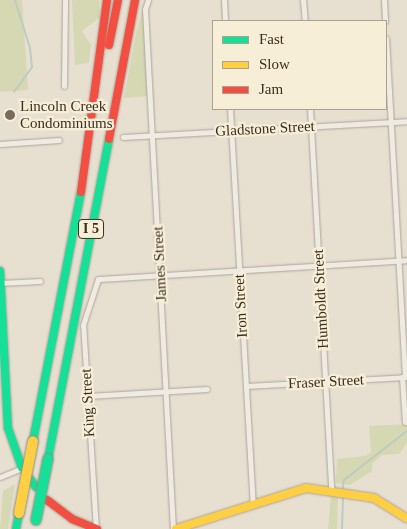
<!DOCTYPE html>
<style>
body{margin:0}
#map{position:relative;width:407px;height:529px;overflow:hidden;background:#e7e0d1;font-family:Georgia,serif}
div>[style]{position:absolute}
.green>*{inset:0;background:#d6d7b3}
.stream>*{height:2px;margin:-1px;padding:0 1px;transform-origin:1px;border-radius:1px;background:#bcccc2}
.roads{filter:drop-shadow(0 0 1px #ada599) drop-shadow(0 0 1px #ada599)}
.street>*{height:5px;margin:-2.5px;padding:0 2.5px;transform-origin:2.5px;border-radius:2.5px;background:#efebe3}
.fast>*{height:8px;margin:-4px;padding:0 4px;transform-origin:4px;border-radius:4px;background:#16e098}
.slow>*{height:8px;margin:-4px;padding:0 4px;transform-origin:4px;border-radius:4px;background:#ffcf43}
.jam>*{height:8px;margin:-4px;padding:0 4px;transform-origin:4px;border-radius:4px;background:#f24e42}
.bridges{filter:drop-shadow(0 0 1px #928b80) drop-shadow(0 0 1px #928b80)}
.fast-bridge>*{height:10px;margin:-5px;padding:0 5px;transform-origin:5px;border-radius:5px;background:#16e098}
.slow-bridge>*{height:10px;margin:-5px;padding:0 5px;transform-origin:5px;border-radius:5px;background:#ffcf43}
.dots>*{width:14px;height:14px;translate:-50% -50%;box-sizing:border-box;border:2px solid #f7eed8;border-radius:50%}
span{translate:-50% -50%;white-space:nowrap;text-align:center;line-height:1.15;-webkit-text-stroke:4.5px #f7eed8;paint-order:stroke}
.shield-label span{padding:1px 4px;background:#f7eed8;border:1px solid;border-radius:4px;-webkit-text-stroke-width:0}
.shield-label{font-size:14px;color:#3d2e20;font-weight:700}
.poi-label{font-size:15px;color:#3d2e20}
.left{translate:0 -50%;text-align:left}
.street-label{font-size:15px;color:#3d2e20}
.legend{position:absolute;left:212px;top:20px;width:175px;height:90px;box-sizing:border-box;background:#f7eed8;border:1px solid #ada18e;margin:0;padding:6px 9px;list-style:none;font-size:15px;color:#3d2e20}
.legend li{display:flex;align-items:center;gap:10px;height:25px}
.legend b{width:25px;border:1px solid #ada18e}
</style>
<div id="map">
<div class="green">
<i style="clip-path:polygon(0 0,22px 0,28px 90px,0 92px)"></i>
<i style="clip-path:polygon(72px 0,99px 0,100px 17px,82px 31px,91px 45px,89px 63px,75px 65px)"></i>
<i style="clip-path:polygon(143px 8px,147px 96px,124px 98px,136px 34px)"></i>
<i style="clip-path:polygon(407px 424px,407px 443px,399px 454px,382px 455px,372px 464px,372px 471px,350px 485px,336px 483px,337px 459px,366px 456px,371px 452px,369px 426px)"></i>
<i style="clip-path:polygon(15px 484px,8px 529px,0 529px,3px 491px)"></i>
<i style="clip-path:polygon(331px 496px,338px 497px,337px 529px,328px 529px)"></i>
</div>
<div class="stream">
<i style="left:14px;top:92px;width:31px;rotate:-54deg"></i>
<i style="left:32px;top:67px;width:19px;rotate:-96deg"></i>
<i style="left:30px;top:48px;width:50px;rotate:-107.4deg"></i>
<i style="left:342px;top:492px;width:12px;rotate:-81deg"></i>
<i style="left:344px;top:480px;width:80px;rotate:-37.9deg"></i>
<i style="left:342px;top:529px;width:32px;rotate:-88deg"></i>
</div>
<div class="roads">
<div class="street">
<i style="left:148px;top:0;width:9px;rotate:108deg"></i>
<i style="left:145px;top:9px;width:521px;rotate:86.92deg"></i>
<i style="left:224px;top:0;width:21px;rotate:87deg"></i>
<i style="left:303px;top:0;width:21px;rotate:85deg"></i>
<i style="left:384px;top:0;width:21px;rotate:87deg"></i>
<i style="left:64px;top:86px;width:86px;rotate:-89.3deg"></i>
<i style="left:230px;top:109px;width:396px;rotate:86.7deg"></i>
<i style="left:310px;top:109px;width:382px;rotate:86.8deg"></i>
<i style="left:123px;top:137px;width:284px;rotate:-3.2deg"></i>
<i style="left:0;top:144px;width:59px;rotate:-3.9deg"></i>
<i style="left:0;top:283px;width:40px;rotate:-2.9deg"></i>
<i style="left:402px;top:377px;width:45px;rotate:86.2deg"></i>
<i style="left:246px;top:386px;width:159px;rotate:-3.2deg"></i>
<i style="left:405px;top:377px;width:339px;rotate:-93.2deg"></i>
<i style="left:88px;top:396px;width:119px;rotate:-3.4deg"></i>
<i style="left:0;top:477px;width:24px;rotate:-22deg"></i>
<i style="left:96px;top:529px;width:204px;rotate:-93.6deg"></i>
<i style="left:83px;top:325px;width:48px;rotate:-71.9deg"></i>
<i style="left:98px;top:279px;width:310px;rotate:-3.5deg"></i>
</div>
<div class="fast">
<i style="left:0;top:271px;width:157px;rotate:87.1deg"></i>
<i style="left:8px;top:428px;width:42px;rotate:70.7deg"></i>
<i style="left:33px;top:441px;width:254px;rotate:-79.1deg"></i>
<i style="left:48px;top:459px;width:326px;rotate:-79.2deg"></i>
<i style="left:30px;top:479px;width:10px;rotate:53deg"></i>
<i style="left:16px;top:529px;width:16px;rotate:-79deg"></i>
</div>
<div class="slow">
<i style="left:176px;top:529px;width:136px;rotate:-17.5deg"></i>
<i style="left:306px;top:488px;width:69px;rotate:8.4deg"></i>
<i style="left:374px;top:498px;width:39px;rotate:32deg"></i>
</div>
<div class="jam">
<i style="left:109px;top:45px;width:46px;rotate:-78.7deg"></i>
<i style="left:109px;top:139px;width:141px;rotate:-79.4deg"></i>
<i style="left:81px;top:192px;width:194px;rotate:-82.3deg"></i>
<i style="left:47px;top:500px;width:31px;rotate:37deg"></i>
<i style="left:72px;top:519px;width:27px;rotate:22deg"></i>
</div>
</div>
<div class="bridges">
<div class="fast-bridge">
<i style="left:36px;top:520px;width:62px;rotate:-78.9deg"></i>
</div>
<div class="slow-bridge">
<i style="left:19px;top:513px;width:73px;rotate:-79deg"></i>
</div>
</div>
<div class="dots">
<i style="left:10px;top:115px;background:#786c5e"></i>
</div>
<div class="shield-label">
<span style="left:91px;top:229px">I 5</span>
</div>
<div class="poi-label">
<span class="left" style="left:20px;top:115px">Lincoln Creek<br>Condominiums</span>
</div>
<div class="street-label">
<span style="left:265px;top:129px;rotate:-3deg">Gladstone Street</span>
<span style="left:160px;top:264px;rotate:-93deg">James Street</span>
<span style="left:321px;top:299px;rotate:-93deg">Humboldt Street</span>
<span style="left:241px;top:306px;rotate:-93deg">Iron Street</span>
<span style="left:326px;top:382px;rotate:-3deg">Fraser Street</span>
<span style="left:88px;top:403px;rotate:-93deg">King Street</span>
</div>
<ul class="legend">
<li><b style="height:6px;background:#16e098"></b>Fast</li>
<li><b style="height:6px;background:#ffcf43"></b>Slow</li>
<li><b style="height:6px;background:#f24e42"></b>Jam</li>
</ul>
</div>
